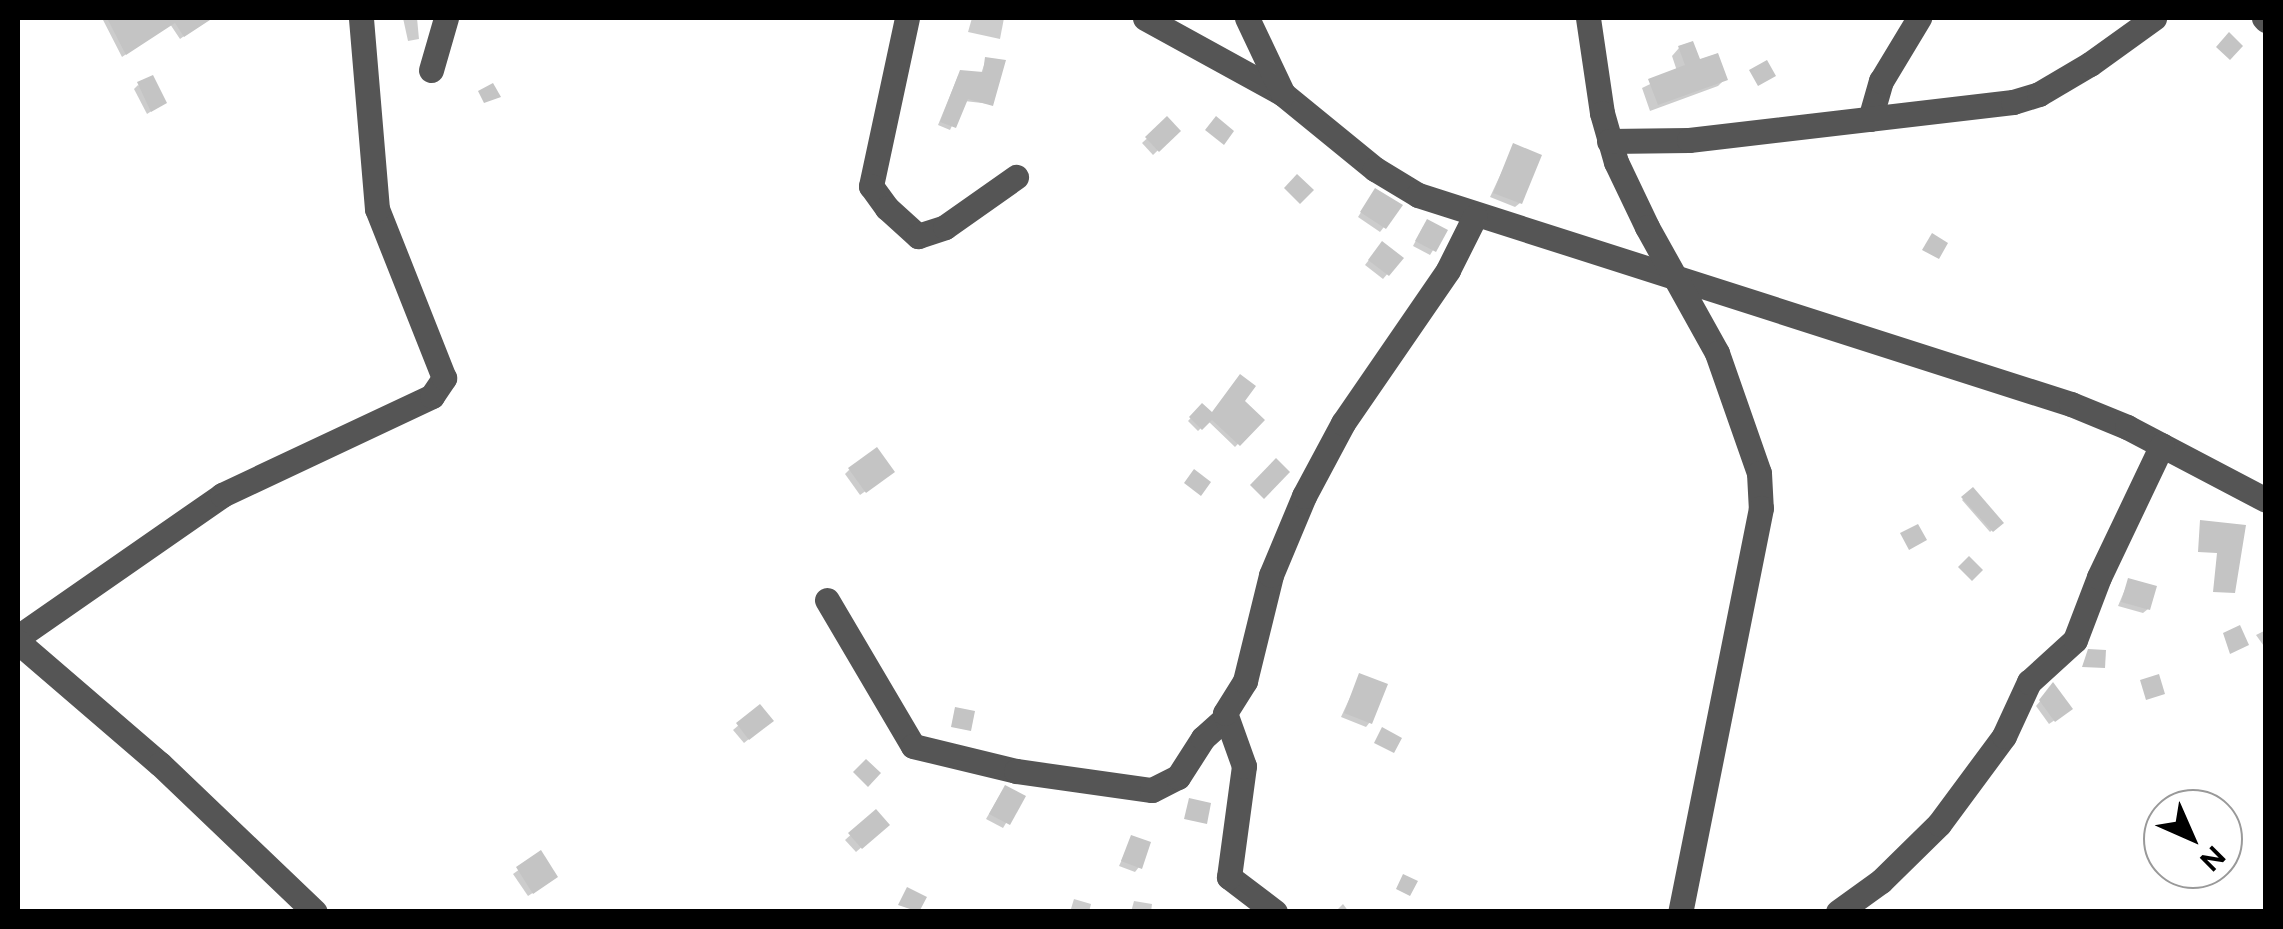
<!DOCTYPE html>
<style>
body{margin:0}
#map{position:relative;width:2283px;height:929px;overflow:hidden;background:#fff;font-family:Figtree,sans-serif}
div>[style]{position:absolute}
.shadow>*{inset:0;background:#0003}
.building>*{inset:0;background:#c4c4c4}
.minor>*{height:25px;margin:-12.5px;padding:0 12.5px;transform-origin:12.5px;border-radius:12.5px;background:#555}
span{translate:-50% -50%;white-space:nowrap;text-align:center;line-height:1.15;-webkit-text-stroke:9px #fff;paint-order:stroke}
.frame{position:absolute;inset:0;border:20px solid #000;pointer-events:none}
.north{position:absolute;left:2143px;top:789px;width:100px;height:100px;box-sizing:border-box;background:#fff;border:2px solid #999;border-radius:50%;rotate:135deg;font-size:28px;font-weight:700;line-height:40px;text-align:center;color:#000}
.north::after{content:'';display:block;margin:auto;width:35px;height:45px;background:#000;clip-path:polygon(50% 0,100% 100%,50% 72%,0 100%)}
</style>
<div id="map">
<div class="shadow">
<i style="clip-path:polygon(102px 18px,201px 18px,204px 22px,180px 39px,170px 24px,122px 57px)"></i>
<i style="clip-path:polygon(403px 18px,417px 18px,419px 39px,408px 41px)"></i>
<i style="clip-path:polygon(972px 18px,1004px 18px,1000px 39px,968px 32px)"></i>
<i style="clip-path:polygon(1679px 48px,1725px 79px,1718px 86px,1650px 111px,1642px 88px,1677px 71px,1672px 56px)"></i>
<i style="clip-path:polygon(986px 59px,991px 104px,964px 101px,950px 130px,938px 125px,958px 76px,981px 74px)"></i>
<i style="clip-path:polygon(138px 85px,164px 103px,147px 114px,134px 89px)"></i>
<i style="clip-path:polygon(1167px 120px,1178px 131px,1153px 155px,1142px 143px)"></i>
<i style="clip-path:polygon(1514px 146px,1520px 203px,1515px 207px,1490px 197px)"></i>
<i style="clip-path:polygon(1371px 196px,1384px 227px,1380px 232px,1358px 217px)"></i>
<i style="clip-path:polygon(1423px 227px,1445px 231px,1430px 255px,1413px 246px)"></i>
<i style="clip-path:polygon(1378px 248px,1401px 258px,1383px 279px,1365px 265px)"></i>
<i style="clip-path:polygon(1241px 401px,1261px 420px,1235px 447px,1208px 421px,1198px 431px,1188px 421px,1202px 406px,1211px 415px)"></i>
<i style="clip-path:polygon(849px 470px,887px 476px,860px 495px,845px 474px)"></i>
<i style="clip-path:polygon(1973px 490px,2001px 522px,1990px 532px,1962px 500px)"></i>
<i style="clip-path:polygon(2129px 580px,2148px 609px,2143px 613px,2118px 606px)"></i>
<i style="clip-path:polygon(2266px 630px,2266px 649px,2256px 635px)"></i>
<i style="clip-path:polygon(1360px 676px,1370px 722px,1366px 727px,1341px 717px)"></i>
<i style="clip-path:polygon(2053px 686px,2065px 713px,2049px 724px,2036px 706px)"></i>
<i style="clip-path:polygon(760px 707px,766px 725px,744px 743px,733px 730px)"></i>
<i style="clip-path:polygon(1001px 793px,1022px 797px,1003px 828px,986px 819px)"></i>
<i style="clip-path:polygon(876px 812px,887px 825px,856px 852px,845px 840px)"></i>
<i style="clip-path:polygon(1132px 837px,1139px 867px,1135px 872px,1119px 866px)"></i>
<i style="clip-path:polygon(541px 854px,551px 881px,528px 896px,513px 874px)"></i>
<i style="clip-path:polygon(1074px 899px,1091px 904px,1089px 912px,1070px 912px)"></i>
<i style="clip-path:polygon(1134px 901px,1152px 904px,1151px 912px,1131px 912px)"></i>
<i style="clip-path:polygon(1343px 904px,1349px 912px,1335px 912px)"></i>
</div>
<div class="building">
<i style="clip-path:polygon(107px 18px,213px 18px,184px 37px,175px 23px,126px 55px)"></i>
<i style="clip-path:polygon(2229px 32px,2243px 46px,2230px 60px,2216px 47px)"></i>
<i style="clip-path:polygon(1693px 41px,1700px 59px,1718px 53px,1728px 80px,1658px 105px,1648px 79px,1685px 65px,1678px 46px)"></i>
<i style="clip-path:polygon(985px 57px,1006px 60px,993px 106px,968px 99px,956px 128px,940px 122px,960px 70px,983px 72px)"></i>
<i style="clip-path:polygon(1767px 60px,1776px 76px,1758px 86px,1749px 70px)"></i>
<i style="clip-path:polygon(153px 75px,167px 103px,151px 112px,137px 82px)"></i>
<i style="clip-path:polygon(493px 83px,501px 97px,484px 103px,478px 91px)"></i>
<i style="clip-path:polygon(1167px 116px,1181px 131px,1159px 152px,1145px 137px)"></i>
<i style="clip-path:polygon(1216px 116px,1234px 131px,1224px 145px,1205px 130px)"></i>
<i style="clip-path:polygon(1513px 143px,1542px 155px,1522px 204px,1493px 193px)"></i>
<i style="clip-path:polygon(1297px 174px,1314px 190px,1300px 204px,1284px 188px)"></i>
<i style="clip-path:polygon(1375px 188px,1403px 205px,1386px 229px,1360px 212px)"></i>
<i style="clip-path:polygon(1427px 219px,1448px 230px,1436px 252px,1415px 241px)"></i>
<i style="clip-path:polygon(1932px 233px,1948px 243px,1939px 259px,1922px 250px)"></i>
<i style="clip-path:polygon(1382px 241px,1404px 258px,1389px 276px,1368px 260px)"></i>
<i style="clip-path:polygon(1240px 374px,1256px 386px,1245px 401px,1265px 420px,1240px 446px,1212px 420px,1202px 430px,1189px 417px,1202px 403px,1212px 412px)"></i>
<i style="clip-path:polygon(877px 447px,895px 472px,866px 493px,848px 468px)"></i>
<i style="clip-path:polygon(1276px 458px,1290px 472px,1264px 499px,1250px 485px)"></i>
<i style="clip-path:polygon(1194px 469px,1211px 482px,1201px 496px,1184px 483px)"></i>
<i style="clip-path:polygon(1973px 487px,2004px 523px,1993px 532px,1961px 497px)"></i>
<i style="clip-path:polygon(2200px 520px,2246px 525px,2235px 593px,2213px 592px,2217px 553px,2198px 552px)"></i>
<i style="clip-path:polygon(1918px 524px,1927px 540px,1909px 550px,1900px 533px)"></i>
<i style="clip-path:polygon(1969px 556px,1983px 570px,1972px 581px,1958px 567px)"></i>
<i style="clip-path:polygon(2128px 578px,2157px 586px,2150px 610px,2121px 602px)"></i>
<i style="clip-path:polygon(2240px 625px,2249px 645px,2230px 654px,2223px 633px)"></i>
<i style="clip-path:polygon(2088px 649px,2106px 650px,2105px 668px,2082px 667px)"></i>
<i style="clip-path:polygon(1359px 673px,1388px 684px,1372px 724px,1344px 713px)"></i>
<i style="clip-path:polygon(2159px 674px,2165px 694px,2146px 700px,2140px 680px)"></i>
<i style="clip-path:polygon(2053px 682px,2073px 709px,2055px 722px,2039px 700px)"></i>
<i style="clip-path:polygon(760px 704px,774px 721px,749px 740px,736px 723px)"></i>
<i style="clip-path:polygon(955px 707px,975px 711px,971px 731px,951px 727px)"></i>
<i style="clip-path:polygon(1382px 727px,1402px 738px,1394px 753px,1374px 743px)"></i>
<i style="clip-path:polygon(866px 759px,881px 773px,868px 787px,853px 772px)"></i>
<i style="clip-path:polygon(1005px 785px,1026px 796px,1010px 825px,989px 814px)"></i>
<i style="clip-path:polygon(1189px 798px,1211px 803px,1207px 824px,1184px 819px)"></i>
<i style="clip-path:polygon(876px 809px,890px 825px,862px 849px,848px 833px)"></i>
<i style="clip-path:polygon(1131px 835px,1151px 842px,1142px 869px,1121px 861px)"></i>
<i style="clip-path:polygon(541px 850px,558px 877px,533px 894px,516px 867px)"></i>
<i style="clip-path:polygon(1403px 874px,1418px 881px,1410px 896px,1396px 889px)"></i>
<i style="clip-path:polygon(907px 887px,927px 897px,919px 912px,898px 905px)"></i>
</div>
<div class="minor">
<i style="left:907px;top:18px;width:172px;rotate:102.1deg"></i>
<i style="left:871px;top:186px;width:27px;rotate:54deg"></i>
<i style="left:887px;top:208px;width:42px;rotate:42.1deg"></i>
<i style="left:918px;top:236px;width:28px;rotate:-18deg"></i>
<i style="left:945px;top:227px;width:87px;rotate:-35.2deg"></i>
<i style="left:1145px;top:18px;width:158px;rotate:28.8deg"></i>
<i style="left:1283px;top:94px;width:119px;rotate:39.2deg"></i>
<i style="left:1375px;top:169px;width:50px;rotate:31.2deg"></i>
<i style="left:1418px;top:195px;width:686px;rotate:17.75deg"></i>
<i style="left:2071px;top:404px;width:61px;rotate:22.3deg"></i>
<i style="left:2127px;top:427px;width:157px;rotate:27.7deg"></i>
<i style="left:1247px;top:18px;width:84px;rotate:64.7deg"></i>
<i style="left:1588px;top:18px;width:96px;rotate:81.6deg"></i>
<i style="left:1602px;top:113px;width:51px;rotate:74.1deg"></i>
<i style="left:1616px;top:162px;width:72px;rotate:64.5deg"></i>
<i style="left:1647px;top:227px;width:144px;rotate:60.9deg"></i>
<i style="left:1717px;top:353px;width:127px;rotate:70.7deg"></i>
<i style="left:1759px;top:473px;width:35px;rotate:87deg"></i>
<i style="left:1761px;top:508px;width:412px;rotate:101.3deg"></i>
<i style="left:2264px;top:18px;width:3px;rotate:45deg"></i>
<i style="left:431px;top:70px;width:54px;rotate:-73.9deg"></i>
<i style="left:1870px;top:119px;width:40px;rotate:-74deg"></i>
<i style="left:1881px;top:81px;width:74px;rotate:-58.9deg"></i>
<i style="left:1609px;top:141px;width:80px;rotate:-0.7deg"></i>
<i style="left:1689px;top:140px;width:326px;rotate:-6.7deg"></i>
<i style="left:2013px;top:102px;width:27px;rotate:-17deg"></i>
<i style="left:2039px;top:94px;width:59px;rotate:-30.5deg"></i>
<i style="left:2090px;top:64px;width:79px;rotate:-35.7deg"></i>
<i style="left:827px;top:600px;width:169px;rotate:59.5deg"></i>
<i style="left:913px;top:746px;width:106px;rotate:13.6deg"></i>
<i style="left:1016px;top:771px;width:137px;rotate:8deg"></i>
<i style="left:1152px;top:790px;width:29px;rotate:-27deg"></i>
<i style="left:1178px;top:777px;width:46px;rotate:-57.3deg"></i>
<i style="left:1203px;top:738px;width:30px;rotate:-42deg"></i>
<i style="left:18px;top:637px;width:249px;rotate:-34.8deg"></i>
<i style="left:222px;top:495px;width:232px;rotate:-25.2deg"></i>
<i style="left:432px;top:396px;width:22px;rotate:-56deg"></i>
<i style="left:444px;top:378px;width:182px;rotate:-111.6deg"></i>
<i style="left:377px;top:209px;width:192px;rotate:-94.8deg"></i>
<i style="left:18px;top:642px;width:187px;rotate:40.7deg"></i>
<i style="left:160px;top:764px;width:214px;rotate:43.7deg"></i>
<i style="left:1275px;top:912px;width:58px;rotate:-142.7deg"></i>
<i style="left:1229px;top:877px;width:112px;rotate:-82.3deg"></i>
<i style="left:1244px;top:766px;width:56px;rotate:-109.7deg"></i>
<i style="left:1225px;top:713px;width:38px;rotate:-58deg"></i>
<i style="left:1245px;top:681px;width:109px;rotate:-76.2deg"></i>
<i style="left:1271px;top:575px;width:86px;rotate:-67.3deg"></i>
<i style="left:1304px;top:496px;width:83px;rotate:-61.9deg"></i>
<i style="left:1343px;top:423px;width:186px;rotate:-55.5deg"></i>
<i style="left:1448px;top:270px;width:60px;rotate:-63.4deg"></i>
<i style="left:1838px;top:912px;width:53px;rotate:-35.8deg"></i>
<i style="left:1881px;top:881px;width:81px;rotate:-44.5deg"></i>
<i style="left:1939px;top:824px;width:109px;rotate:-53.5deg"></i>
<i style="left:2004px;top:736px;width:60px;rotate:-65.2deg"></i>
<i style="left:2029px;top:682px;width:62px;rotate:-42.4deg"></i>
<i style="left:2075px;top:640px;width:67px;rotate:-69.1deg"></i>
<i style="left:2099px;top:577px;width:146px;rotate:-64.5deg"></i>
</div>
<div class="frame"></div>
<div class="north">N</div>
</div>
